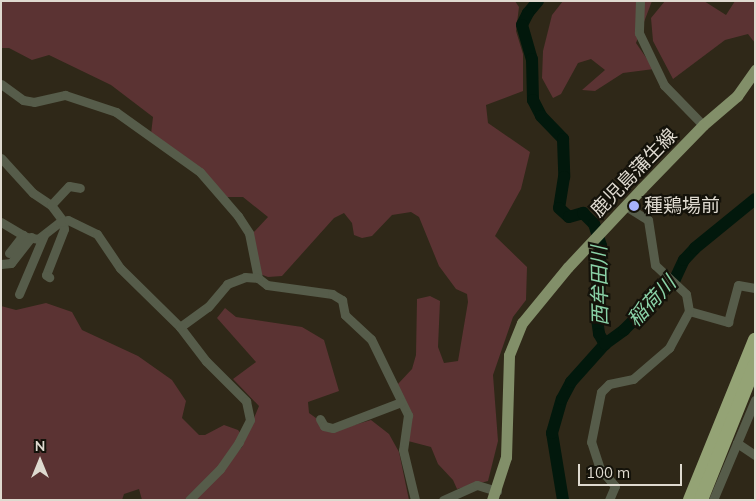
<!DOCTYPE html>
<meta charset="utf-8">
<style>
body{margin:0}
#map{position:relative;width:756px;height:501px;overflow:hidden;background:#2f2818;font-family:Mulish,"Noto Sans JP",sans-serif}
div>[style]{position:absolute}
.green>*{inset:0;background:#5b3333}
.river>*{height:12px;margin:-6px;padding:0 6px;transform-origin:6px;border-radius:6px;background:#02180c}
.minor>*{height:9px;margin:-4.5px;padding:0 4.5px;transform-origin:4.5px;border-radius:4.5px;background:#565c4a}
.major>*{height:11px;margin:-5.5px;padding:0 5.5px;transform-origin:5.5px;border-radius:5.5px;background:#828f69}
.highway>*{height:14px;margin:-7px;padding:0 7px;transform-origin:7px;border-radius:7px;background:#94a375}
.dots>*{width:14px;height:14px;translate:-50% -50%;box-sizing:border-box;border:2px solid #14120a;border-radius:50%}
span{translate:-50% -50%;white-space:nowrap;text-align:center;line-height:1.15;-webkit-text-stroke:4.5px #14120a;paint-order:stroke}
.street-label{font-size:19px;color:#dfdad0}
.poi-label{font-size:19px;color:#dfdad0}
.left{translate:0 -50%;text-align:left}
.water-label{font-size:20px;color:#8ad2a7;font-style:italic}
.frame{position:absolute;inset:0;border:2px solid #dfdad0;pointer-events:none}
.north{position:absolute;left:15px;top:436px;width:50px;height:50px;-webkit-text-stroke:4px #14120a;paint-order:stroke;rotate:0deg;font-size:14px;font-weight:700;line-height:20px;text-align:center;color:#dfdad0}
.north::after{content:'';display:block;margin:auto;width:18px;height:22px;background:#dfdad0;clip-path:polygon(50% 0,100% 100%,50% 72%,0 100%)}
.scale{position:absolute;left:578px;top:464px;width:104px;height:22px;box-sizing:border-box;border:2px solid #dfdad0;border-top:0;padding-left:6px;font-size:15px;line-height:18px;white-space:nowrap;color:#dfdad0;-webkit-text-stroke:4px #14120a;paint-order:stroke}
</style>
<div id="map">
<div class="green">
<i style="clip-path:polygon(1px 1px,515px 1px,519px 7px,516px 31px,523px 54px,523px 91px,486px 105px,488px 123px,530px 152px,521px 189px,495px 236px,527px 267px,526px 300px,513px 317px,493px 375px,498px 441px,488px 481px,457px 489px,453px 480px,438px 464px,431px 447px,408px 441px,411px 418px,397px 385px,412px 369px,416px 355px,417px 299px,430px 296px,440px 301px,438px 347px,444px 363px,458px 361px,468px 302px,467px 294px,456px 289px,439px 266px,419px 217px,411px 212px,392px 215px,372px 236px,362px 238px,354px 235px,352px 223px,344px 213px,334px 218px,282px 276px,268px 277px,260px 274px,253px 233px,268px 217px,243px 197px,226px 197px,151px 134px,153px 117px,111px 85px,49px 55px,32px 60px,9px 48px,1px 48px)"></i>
<i style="clip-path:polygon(563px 1px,652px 1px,636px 43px,654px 69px,623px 73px,595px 91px,582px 90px,605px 70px,591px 59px,578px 63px,561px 94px,553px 98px,542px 78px,543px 51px,552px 15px)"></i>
<i style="clip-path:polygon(665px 1px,704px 1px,726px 15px,735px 1px,755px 1px,755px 43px,748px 34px,725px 40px,673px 79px,653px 41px,651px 18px)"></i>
<i style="clip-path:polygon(46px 303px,72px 312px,82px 330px,138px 356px,172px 380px,186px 401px,182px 418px,199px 435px,205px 435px,224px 425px,238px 430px,241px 434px,223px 463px,184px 500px,142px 500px,139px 489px,124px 494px,122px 500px,1px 500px,1px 306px,16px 310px)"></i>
<i style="clip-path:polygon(225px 308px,236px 317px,302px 327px,324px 340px,339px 391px,308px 402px,309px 413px,334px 431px,371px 420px,389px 434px,399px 452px,409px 500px,194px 500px,242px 447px,259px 406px,233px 379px,256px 362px,217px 318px)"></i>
</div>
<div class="river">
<i style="left:538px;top:1px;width:16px;rotate:130deg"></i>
<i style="left:528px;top:13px;width:13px;rotate:117deg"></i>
<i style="left:522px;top:25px;width:35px;rotate:74deg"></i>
<i style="left:532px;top:59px;width:41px;rotate:88.6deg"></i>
<i style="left:533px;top:100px;width:18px;rotate:63deg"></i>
<i style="left:541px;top:116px;width:32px;rotate:46deg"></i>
<i style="left:563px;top:139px;width:38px;rotate:88deg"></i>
<i style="left:564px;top:177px;width:31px;rotate:99deg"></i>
<i style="left:559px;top:208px;width:13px;rotate:42deg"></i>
<i style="left:569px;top:217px;width:15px;rotate:-16deg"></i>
<i style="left:583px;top:213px;width:16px;rotate:45deg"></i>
<i style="left:594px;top:224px;width:23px;rotate:72deg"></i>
<i style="left:601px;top:246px;width:73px;rotate:93.1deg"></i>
<i style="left:597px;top:319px;width:15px;rotate:82deg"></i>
<i style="left:599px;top:334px;width:12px;rotate:59deg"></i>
<i style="left:563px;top:500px;width:68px;rotate:-99.3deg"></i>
<i style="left:552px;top:433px;width:35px;rotate:-74deg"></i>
<i style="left:562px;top:399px;width:19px;rotate:-62deg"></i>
<i style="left:571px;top:382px;width:51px;rotate:-48.2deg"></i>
<i style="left:605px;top:344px;width:24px;rotate:-36deg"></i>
<i style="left:624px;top:330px;width:72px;rotate:-45deg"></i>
<i style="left:675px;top:279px;width:21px;rotate:-65deg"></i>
<i style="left:684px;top:260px;width:16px;rotate:-47deg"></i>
<i style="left:695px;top:248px;width:77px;rotate:-39.2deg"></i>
</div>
<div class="minor">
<i style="left:640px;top:1px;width:32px;rotate:92deg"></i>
<i style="left:639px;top:33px;width:58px;rotate:64.3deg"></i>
<i style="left:664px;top:85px;width:56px;rotate:45.7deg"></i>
<i style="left:1px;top:84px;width:27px;rotate:36deg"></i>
<i style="left:23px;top:100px;width:11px;rotate:10deg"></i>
<i style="left:34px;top:102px;width:32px;rotate:-13deg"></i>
<i style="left:65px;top:95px;width:54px;rotate:18.4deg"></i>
<i style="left:116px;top:112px;width:103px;rotate:35.5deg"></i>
<i style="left:200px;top:172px;width:58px;rotate:49.2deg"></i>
<i style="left:238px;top:216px;width:20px;rotate:57deg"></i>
<i style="left:249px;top:233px;width:46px;rotate:78.7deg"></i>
<i style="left:258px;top:278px;width:11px;rotate:38deg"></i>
<i style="left:267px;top:285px;width:66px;rotate:7.9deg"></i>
<i style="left:332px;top:294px;width:12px;rotate:31deg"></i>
<i style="left:342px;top:300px;width:15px;rotate:79deg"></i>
<i style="left:345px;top:315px;width:35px;rotate:43deg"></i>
<i style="left:371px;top:339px;width:85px;rotate:64deg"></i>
<i style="left:408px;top:415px;width:35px;rotate:98deg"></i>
<i style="left:403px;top:450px;width:51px;rotate:76.5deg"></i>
<i style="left:1px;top:158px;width:47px;rotate:47.6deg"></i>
<i style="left:33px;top:193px;width:22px;rotate:34deg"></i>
<i style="left:51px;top:205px;width:20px;rotate:53deg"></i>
<i style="left:63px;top:221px;width:8px;rotate:83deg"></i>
<i style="left:64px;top:229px;width:49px;rotate:111.4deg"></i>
<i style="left:46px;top:275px;width:4px;rotate:34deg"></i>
<i style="left:51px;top:205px;width:26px;rotate:-47deg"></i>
<i style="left:69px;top:186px;width:11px;rotate:10deg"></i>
<i style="left:1px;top:222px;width:29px;rotate:31deg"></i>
<i style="left:26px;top:237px;width:12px;rotate:9deg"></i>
<i style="left:38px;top:239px;width:28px;rotate:-38deg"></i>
<i style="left:60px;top:222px;width:8px;rotate:-14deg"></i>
<i style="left:68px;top:220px;width:32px;rotate:26deg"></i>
<i style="left:97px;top:234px;width:41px;rotate:55.9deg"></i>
<i style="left:120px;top:268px;width:84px;rotate:44.5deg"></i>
<i style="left:180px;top:327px;width:43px;rotate:52.6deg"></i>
<i style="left:206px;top:361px;width:57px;rotate:45deg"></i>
<i style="left:246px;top:401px;width:19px;rotate:78deg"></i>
<i style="left:250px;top:420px;width:25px;rotate:117deg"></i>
<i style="left:239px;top:442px;width:33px;rotate:125deg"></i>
<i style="left:220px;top:469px;width:44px;rotate:135deg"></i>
<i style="left:9px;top:253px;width:23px;rotate:-52deg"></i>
<i style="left:1px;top:264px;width:10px;rotate:-6deg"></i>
<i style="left:11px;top:263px;width:33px;rotate:-52deg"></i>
<i style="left:19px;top:294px;width:64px;rotate:-67deg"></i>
<i style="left:689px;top:311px;width:41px;rotate:15.8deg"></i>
<i style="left:728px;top:322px;width:38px;rotate:-75deg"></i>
<i style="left:738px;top:285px;width:17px;rotate:10deg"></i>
<i style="left:180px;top:327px;width:34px;rotate:-36deg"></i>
<i style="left:208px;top:307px;width:30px;rotate:-50deg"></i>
<i style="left:227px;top:284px;width:19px;rotate:-21deg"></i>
<i style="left:245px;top:277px;width:13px;rotate:4deg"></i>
<i style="left:755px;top:400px;width:47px;rotate:112.7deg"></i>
<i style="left:737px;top:443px;width:22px;rotate:34deg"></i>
<i style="left:320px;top:419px;width:8px;rotate:60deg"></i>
<i style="left:324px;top:426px;width:9px;rotate:13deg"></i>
<i style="left:333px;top:428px;width:73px;rotate:-20.9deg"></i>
<i style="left:443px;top:500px;width:37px;rotate:-24deg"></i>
<i style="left:477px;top:485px;width:21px;rotate:17deg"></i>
<i style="left:609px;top:500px;width:15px;rotate:-67deg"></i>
<i style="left:615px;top:486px;width:23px;rotate:-131deg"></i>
<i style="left:600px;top:469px;width:28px;rotate:-108deg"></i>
<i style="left:591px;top:442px;width:51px;rotate:-78.7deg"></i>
<i style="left:601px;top:392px;width:11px;rotate:-45deg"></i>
<i style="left:609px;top:384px;width:25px;rotate:-12deg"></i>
<i style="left:633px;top:379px;width:48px;rotate:-40.7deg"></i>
<i style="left:669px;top:348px;width:42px;rotate:-61.6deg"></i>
<i style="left:689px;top:311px;width:17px;rotate:-100deg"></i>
<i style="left:686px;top:294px;width:42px;rotate:-136.9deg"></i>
<i style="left:655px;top:265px;width:46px;rotate:-98.8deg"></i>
<i style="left:648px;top:220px;width:26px;rotate:-148deg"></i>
<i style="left:713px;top:500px;width:62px;rotate:-67.2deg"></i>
</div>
<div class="major">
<i style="left:492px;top:500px;width:45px;rotate:-72deg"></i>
<i style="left:506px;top:457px;width:102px;rotate:-88.3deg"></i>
<i style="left:509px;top:355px;width:35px;rotate:-68deg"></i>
<i style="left:522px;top:323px;width:72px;rotate:-50.6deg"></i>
<i style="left:568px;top:267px;width:108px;rotate:-46.9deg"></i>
<i style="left:642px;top:188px;width:88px;rotate:-45.9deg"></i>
<i style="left:703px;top:125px;width:45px;rotate:-40.5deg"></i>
<i style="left:737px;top:96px;width:32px;rotate:-55deg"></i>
</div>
<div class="highway">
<i style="left:690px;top:500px;width:173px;rotate:-67.9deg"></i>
<i style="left:701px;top:500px;width:145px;rotate:-68.2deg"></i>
</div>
<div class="dots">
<i style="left:634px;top:206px;background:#a6b1fc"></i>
</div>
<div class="street-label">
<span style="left:634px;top:173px;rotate:-46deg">鹿児島蒲生線</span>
</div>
<div class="poi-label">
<span class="left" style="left:644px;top:206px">種鶏場前</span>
</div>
<div class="water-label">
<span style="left:599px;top:286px;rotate:-91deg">西牟田川</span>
<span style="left:651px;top:301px;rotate:-47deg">稲荷川</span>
</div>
<div class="frame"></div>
<div class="north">N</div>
<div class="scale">100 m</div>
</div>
